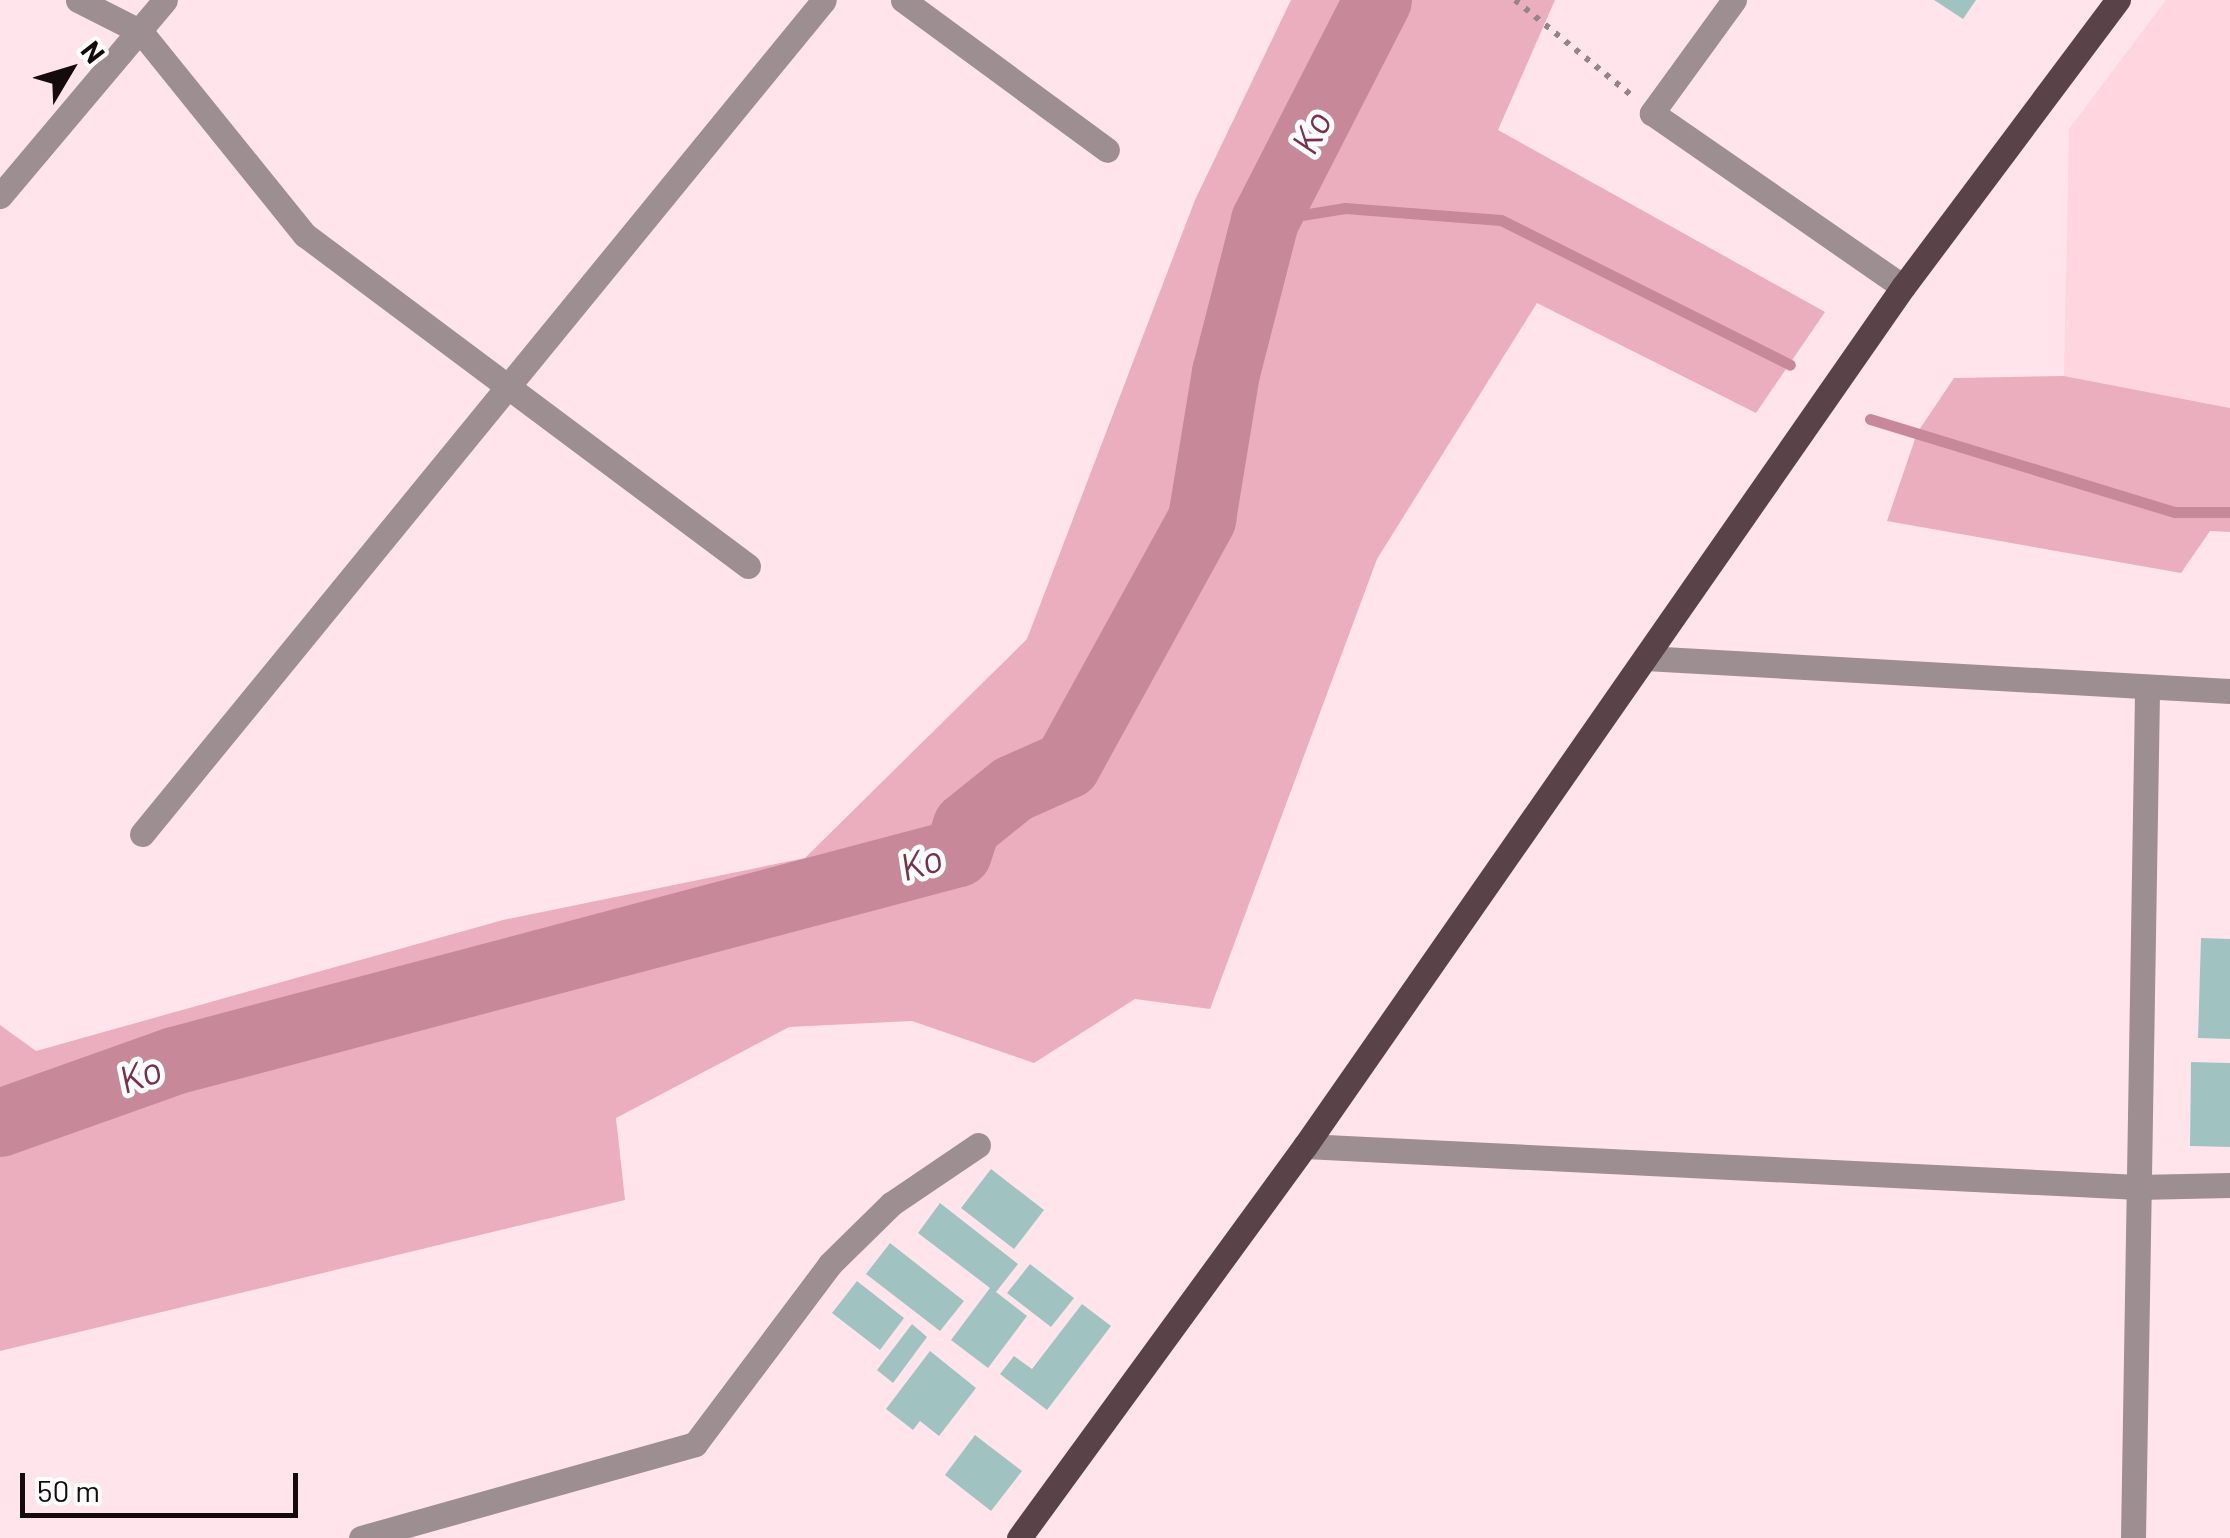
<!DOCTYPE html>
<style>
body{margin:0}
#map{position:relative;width:2230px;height:1538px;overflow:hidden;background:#ffe5eb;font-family:Barlow,sans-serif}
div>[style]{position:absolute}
.built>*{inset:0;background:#ffd5e0}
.green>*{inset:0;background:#ebaebf}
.stream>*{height:11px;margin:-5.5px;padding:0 5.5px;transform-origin:5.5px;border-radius:5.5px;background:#c7899a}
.river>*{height:68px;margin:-34px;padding:0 34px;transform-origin:34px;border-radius:34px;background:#c7899a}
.building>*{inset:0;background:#a0c3c1}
.path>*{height:6px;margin-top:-3px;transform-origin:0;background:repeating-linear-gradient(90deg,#978489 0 5px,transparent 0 13px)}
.minor>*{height:25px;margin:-12.5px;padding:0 12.5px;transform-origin:12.5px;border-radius:12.5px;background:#9c8e91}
.major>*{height:25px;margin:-12.5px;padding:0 12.5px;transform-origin:12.5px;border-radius:12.5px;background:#594248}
span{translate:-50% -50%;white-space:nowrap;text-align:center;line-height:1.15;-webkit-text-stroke:10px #fff;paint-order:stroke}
.water-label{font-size:38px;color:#7b304a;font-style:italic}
.north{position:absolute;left:20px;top:20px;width:100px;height:100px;-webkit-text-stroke:8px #fff;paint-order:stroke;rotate:52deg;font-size:28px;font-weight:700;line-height:40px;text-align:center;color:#150b0e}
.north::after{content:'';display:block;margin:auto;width:35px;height:45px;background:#150b0e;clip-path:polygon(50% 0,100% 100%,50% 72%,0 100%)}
.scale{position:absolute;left:20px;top:1473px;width:278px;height:45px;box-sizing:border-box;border:5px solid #150b0e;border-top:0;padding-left:12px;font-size:30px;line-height:35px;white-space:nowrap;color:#150b0e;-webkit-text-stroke:8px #fff;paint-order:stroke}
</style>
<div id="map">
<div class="built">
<i style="clip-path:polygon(2166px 0,2230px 0,2230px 408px,2064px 376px,2069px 129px)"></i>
</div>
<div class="green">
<i style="clip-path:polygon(1291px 0,1555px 0,1498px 130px,1825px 312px,1756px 413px,1537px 303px,1377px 559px,1210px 1009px,1135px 999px,1034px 1063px,912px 1021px,789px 1027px,616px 1118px,625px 1200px,0 1351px,0 1025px,36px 1051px,503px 920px,805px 858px,1027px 639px,1195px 200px)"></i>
<i style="clip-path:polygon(2064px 376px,2230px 408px,2230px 532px,2210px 531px,2181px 573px,1887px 521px,1917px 433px,1954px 378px)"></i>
</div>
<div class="stream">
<i style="left:1265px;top:221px;width:81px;rotate:-9.2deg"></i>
<i style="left:1345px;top:208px;width:156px;rotate:4.4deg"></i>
<i style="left:1501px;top:220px;width:323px;rotate:26.6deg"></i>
<i style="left:1870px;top:419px;width:319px;rotate:17deg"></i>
<i style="left:2175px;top:512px;width:55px"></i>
</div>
<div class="river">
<i style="left:0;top:1123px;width:185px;rotate:-19.6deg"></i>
<i style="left:174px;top:1061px;width:811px;rotate:-14.86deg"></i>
<i style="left:958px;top:853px;width:28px;rotate:-72deg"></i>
<i style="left:967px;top:826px;width:59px;rotate:-38.8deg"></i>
<i style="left:1013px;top:789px;width:59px;rotate:-24deg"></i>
<i style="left:1067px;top:765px;width:281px;rotate:-61.2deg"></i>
<i style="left:1202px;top:519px;width:148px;rotate:-80.7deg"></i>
<i style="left:1226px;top:373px;width:157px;rotate:-75.6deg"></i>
<i style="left:1265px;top:221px;width:248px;rotate:-62.9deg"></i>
</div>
<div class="building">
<i style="clip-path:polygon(1934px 0,1976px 0,1963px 19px)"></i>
<i style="clip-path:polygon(2201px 938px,2230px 939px,2230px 1039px,2198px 1038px)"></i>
<i style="clip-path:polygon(2191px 1062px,2230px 1063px,2230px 1147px,2190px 1146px)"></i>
<i style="clip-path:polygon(991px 1169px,1044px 1210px,1014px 1249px,961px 1208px)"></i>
<i style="clip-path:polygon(940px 1203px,1018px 1264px,996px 1292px,1027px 1316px,988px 1368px,951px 1340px,990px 1288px,918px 1233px)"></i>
<i style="clip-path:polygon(890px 1243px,964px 1301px,940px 1331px,866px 1274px)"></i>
<i style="clip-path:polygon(1030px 1264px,1074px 1298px,1051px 1327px,1007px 1293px)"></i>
<i style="clip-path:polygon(857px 1281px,904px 1318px,880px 1350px,832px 1313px)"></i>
<i style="clip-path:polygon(1082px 1304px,1111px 1326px,1047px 1410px,1000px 1374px,1014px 1356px,1032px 1369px)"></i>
<i style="clip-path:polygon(912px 1324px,927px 1337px,893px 1383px,877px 1370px)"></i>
<i style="clip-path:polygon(930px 1351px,976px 1388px,939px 1436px,920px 1421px,913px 1430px,886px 1409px)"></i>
<i style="clip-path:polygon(975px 1435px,1022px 1471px,991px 1511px,945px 1475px)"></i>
</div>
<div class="path">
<i style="left:1515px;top:0;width:149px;rotate:39.3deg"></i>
</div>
<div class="minor">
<i style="left:78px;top:0;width:71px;rotate:26.9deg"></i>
<i style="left:141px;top:32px;width:261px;rotate:51.1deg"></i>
<i style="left:305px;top:235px;width:553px;rotate:36.77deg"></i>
<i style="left:903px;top:0;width:253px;rotate:36.3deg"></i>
<i style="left:1734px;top:0;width:140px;rotate:126deg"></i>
<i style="left:1652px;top:113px;width:305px;rotate:34.7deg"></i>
<i style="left:0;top:196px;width:256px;rotate:-49.9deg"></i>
<i style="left:1645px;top:658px;width:586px;rotate:3.23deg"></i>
<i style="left:142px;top:834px;width:1077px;rotate:-50.73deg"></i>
<i style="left:1305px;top:1146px;width:834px;rotate:2.82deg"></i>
<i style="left:2138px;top:1187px;width:92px;rotate:-1.2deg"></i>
<i style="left:361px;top:1538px;width:347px;rotate:-15.7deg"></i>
<i style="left:695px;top:1444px;width:225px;rotate:-53.1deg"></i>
<i style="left:830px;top:1264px;width:86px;rotate:-44.5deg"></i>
<i style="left:891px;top:1204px;width:105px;rotate:-34.1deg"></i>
<i style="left:2133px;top:1538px;width:848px;rotate:-89.05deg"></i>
</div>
<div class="major">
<i style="left:1019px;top:1538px;width:485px;rotate:-53.9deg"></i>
<i style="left:1305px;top:1146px;width:1047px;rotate:-55.16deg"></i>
<i style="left:1903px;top:287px;width:359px;rotate:-53.2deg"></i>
</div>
<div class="water-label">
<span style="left:1311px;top:132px;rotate:-63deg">Ko</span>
<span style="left:921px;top:862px;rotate:-16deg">Ko</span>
<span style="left:140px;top:1074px;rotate:-19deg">Ko</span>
</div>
<div class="north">N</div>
<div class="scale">50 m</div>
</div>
